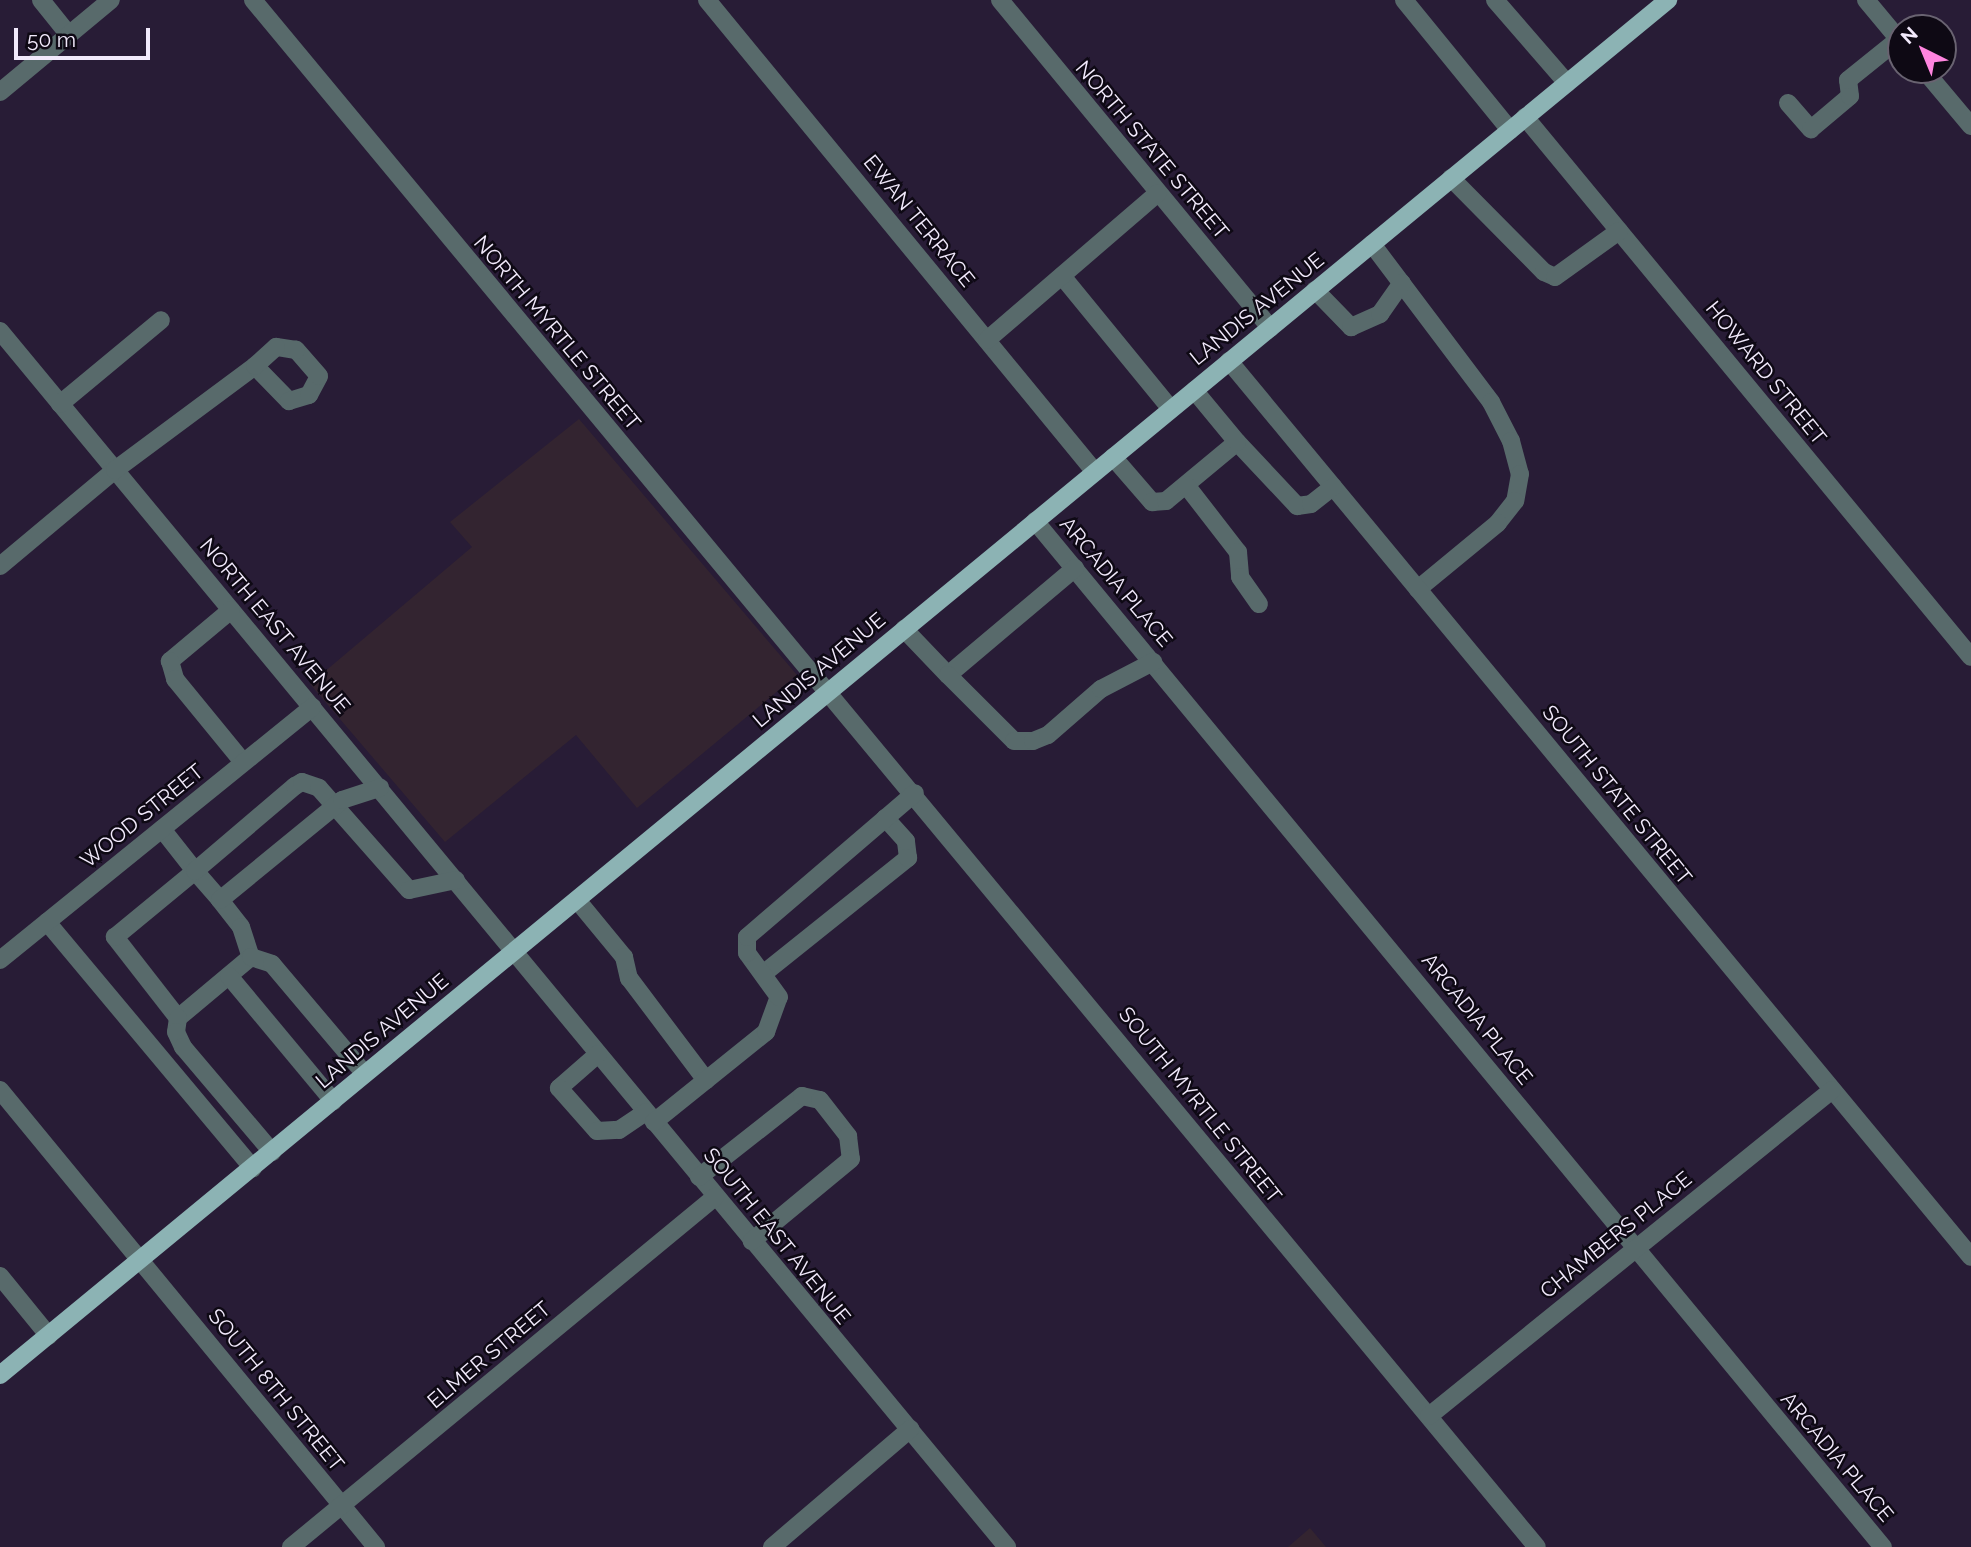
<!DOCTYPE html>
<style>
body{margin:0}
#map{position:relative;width:1971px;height:1547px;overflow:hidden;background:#281c36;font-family:Raleway,sans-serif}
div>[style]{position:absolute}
.education>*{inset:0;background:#332430}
.minor>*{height:18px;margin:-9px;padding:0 9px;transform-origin:9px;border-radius:9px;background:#586a6b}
.major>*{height:18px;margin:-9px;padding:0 9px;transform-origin:9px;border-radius:9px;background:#8cb3b4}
span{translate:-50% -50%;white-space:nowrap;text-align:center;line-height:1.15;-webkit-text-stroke:5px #0e0914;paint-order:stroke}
.street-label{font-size:21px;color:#f2eafc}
.north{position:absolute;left:1887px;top:14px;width:70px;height:70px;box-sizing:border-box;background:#0e0914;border:2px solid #696371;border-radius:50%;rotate:317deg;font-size:19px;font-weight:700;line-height:28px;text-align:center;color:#f2eafc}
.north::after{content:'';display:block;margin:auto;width:24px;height:32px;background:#ff85df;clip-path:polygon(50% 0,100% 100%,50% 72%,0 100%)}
.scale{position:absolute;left:14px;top:28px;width:136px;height:32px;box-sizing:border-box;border:4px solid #f2eafc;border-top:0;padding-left:9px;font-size:21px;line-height:24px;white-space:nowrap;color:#f2eafc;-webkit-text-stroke:5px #0e0914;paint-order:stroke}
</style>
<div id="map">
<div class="education">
<i style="clip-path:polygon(579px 419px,797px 675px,637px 808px,576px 735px,445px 842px,310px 684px,472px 547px,450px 522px)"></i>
<i style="clip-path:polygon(1310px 1528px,1326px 1547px,1288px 1547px)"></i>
</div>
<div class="minor">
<i style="left:41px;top:0;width:45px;rotate:51.3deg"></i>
<i style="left:253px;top:0;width:2010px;rotate:50.31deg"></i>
<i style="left:707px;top:0;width:611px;rotate:50.58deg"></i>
<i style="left:1000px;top:0;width:425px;rotate:50.5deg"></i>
<i style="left:1404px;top:0;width:168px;rotate:50.8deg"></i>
<i style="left:1495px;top:0;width:110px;rotate:49.1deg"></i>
<i style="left:1866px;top:0;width:55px;rotate:50.2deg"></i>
<i style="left:1924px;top:70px;width:73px;rotate:50deg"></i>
<i style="left:0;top:92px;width:144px;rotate:-39.7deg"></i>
<i style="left:1788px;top:103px;width:35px;rotate:49deg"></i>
<i style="left:1811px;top:129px;width:51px;rotate:-40.2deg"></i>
<i style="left:1850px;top:96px;width:16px;rotate:-97deg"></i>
<i style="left:1848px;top:80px;width:65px;rotate:-38.8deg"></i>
<i style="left:1525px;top:117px;width:700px;rotate:50.45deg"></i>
<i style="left:1451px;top:178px;width:132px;rotate:45.3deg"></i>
<i style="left:1544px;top:272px;width:12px;rotate:24deg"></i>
<i style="left:1555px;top:277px;width:79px;rotate:-35.7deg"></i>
<i style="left:1372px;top:244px;width:198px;rotate:53deg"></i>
<i style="left:1491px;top:402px;width:44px;rotate:62.9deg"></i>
<i style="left:1511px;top:441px;width:34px;rotate:75deg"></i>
<i style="left:1520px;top:474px;width:27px;rotate:100deg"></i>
<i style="left:1515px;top:501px;width:28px;rotate:128deg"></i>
<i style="left:1498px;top:523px;width:104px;rotate:140.5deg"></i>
<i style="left:1062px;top:276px;width:172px;rotate:50.7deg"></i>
<i style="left:1315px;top:290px;width:52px;rotate:45.8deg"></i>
<i style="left:1351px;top:327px;width:32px;rotate:-24deg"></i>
<i style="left:1380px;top:314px;width:38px;rotate:-55deg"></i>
<i style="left:0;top:331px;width:1579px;rotate:50.37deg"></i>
<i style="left:987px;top:340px;width:225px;rotate:-40.7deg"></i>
<i style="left:1229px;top:361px;width:1163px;rotate:50.37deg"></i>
<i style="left:60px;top:404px;width:131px;rotate:-39.7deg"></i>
<i style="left:1237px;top:442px;width:88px;rotate:46.8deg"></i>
<i style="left:1297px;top:506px;width:14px;rotate:-8deg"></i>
<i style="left:1311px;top:504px;width:28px;rotate:-38deg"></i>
<i style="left:1113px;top:457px;width:60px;rotate:49.1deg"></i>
<i style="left:1152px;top:502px;width:14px;rotate:-4deg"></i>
<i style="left:1166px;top:501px;width:92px;rotate:-39.7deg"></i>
<i style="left:1237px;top:442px;width:67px;rotate:-129.6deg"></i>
<i style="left:1186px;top:485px;width:85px;rotate:52.2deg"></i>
<i style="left:1238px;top:552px;width:25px;rotate:85deg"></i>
<i style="left:1240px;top:577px;width:33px;rotate:55deg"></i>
<i style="left:1035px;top:521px;width:1331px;rotate:50.43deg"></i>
<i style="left:0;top:566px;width:150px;rotate:-39.9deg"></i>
<i style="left:115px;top:470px;width:174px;rotate:-36.6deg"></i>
<i style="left:255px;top:366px;width:49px;rotate:45.8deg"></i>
<i style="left:289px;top:401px;width:21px;rotate:-17deg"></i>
<i style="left:309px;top:395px;width:21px;rotate:-62deg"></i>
<i style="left:319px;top:376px;width:35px;rotate:-131deg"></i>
<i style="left:296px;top:350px;width:20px;rotate:-171deg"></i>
<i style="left:276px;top:347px;width:28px;rotate:138deg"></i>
<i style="left:231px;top:610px;width:80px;rotate:140.1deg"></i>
<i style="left:170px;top:661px;width:19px;rotate:74deg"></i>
<i style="left:175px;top:679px;width:107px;rotate:50.7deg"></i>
<i style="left:904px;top:629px;width:64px;rotate:46.3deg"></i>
<i style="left:948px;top:675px;width:166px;rotate:-40.1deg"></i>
<i style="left:948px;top:675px;width:93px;rotate:45deg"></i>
<i style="left:1014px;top:741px;width:19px"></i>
<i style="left:1033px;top:741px;width:16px;rotate:-22deg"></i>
<i style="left:1048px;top:735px;width:70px;rotate:-41deg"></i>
<i style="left:1101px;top:689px;width:59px;rotate:-27.4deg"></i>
<i style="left:162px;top:829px;width:53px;rotate:51.8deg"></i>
<i style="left:195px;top:871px;width:38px;rotate:49deg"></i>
<i style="left:220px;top:900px;width:34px;rotate:52deg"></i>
<i style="left:241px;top:927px;width:32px;rotate:72deg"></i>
<i style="left:251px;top:957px;width:95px;rotate:140.1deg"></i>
<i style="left:178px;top:1018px;width:103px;rotate:-127.9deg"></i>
<i style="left:115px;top:937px;width:104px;rotate:-39.5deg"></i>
<i style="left:195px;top:871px;width:131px;rotate:-40.4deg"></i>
<i style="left:295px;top:786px;width:8px;rotate:-30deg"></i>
<i style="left:302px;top:782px;width:18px;rotate:19deg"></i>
<i style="left:319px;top:788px;width:136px;rotate:48.6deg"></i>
<i style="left:409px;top:890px;width:48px;rotate:-12deg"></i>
<i style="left:220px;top:900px;width:158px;rotate:-39.3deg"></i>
<i style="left:342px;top:800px;width:40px;rotate:-18deg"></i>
<i style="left:577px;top:900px;width:74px;rotate:50.5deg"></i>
<i style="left:624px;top:957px;width:22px;rotate:77deg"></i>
<i style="left:629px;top:978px;width:128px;rotate:53deg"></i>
<i style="left:47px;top:922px;width:321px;rotate:50.1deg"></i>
<i style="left:251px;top:957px;width:22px;rotate:18deg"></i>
<i style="left:272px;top:964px;width:144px;rotate:49.8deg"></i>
<i style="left:0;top:960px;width:402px;rotate:-39deg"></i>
<i style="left:763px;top:974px;width:186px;rotate:-38.7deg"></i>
<i style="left:908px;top:858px;width:17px;rotate:-97deg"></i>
<i style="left:906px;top:841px;width:31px;rotate:-132deg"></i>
<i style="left:229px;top:976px;width:163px;rotate:50.2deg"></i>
<i style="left:178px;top:1018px;width:14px;rotate:98deg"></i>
<i style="left:176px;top:1032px;width:17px;rotate:65deg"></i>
<i style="left:183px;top:1047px;width:138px;rotate:49.7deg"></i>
<i style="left:598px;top:1054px;width:52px;rotate:138.9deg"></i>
<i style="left:559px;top:1088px;width:57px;rotate:48.5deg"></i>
<i style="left:597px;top:1131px;width:22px;rotate:-3deg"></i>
<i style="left:619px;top:1130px;width:32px;rotate:-34deg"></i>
<i style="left:0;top:1090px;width:592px;rotate:50.55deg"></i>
<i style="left:654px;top:1122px;width:144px;rotate:-38.8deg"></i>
<i style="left:766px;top:1032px;width:37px;rotate:-70deg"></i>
<i style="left:779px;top:997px;width:54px;rotate:-126deg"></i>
<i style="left:747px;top:953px;width:16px;rotate:-90deg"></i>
<i style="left:747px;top:937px;width:221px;rotate:-40.6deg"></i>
<i style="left:699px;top:1177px;width:131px;rotate:-38.2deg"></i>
<i style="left:802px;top:1096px;width:18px;rotate:13deg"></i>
<i style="left:820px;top:1100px;width:46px;rotate:52.1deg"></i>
<i style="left:848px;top:1136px;width:23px;rotate:83deg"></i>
<i style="left:851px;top:1159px;width:129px;rotate:140.4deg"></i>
<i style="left:0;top:1276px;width:77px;rotate:50.8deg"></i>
<i style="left:1429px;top:1416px;width:518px;rotate:-38.97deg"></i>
<i style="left:291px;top:1547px;width:550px;rotate:-39.54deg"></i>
<i style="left:772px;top:1547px;width:182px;rotate:-40.5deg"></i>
</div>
<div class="major">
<i style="left:0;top:1375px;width:2162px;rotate:-39.5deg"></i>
</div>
<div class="street-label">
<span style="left:1152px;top:150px;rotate:50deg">NORTH STATE STREET</span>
<span style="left:919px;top:221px;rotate:51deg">EWAN TERRACE</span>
<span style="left:1257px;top:309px;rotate:-39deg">LANDIS AVENUE</span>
<span style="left:557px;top:333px;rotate:50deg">NORTH MYRTLE STREET</span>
<span style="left:1766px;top:373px;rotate:51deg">HOWARD STREET</span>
<span style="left:1116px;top:582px;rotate:50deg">ARCADIA PLACE</span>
<span style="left:275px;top:626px;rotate:50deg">NORTH EAST AVENUE</span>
<span style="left:819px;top:670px;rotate:-40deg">LANDIS AVENUE</span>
<span style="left:1617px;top:795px;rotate:51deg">SOUTH STATE STREET</span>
<span style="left:142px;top:816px;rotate:-39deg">WOOD STREET</span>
<span style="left:1477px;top:1019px;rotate:51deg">ARCADIA PLACE</span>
<span style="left:382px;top:1031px;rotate:-40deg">LANDIS AVENUE</span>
<span style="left:1200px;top:1105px;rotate:51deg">SOUTH MYRTLE STREET</span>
<span style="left:1616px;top:1235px;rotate:-39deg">CHAMBERS PLACE</span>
<span style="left:777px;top:1236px;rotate:51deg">SOUTH EAST AVENUE</span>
<span style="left:489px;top:1355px;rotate:-40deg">ELMER STREET</span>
<span style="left:276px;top:1390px;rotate:51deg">SOUTH 8TH STREET</span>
<span style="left:1837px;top:1457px;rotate:50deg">ARCADIA PLACE</span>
</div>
<div class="north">N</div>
<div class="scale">50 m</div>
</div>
